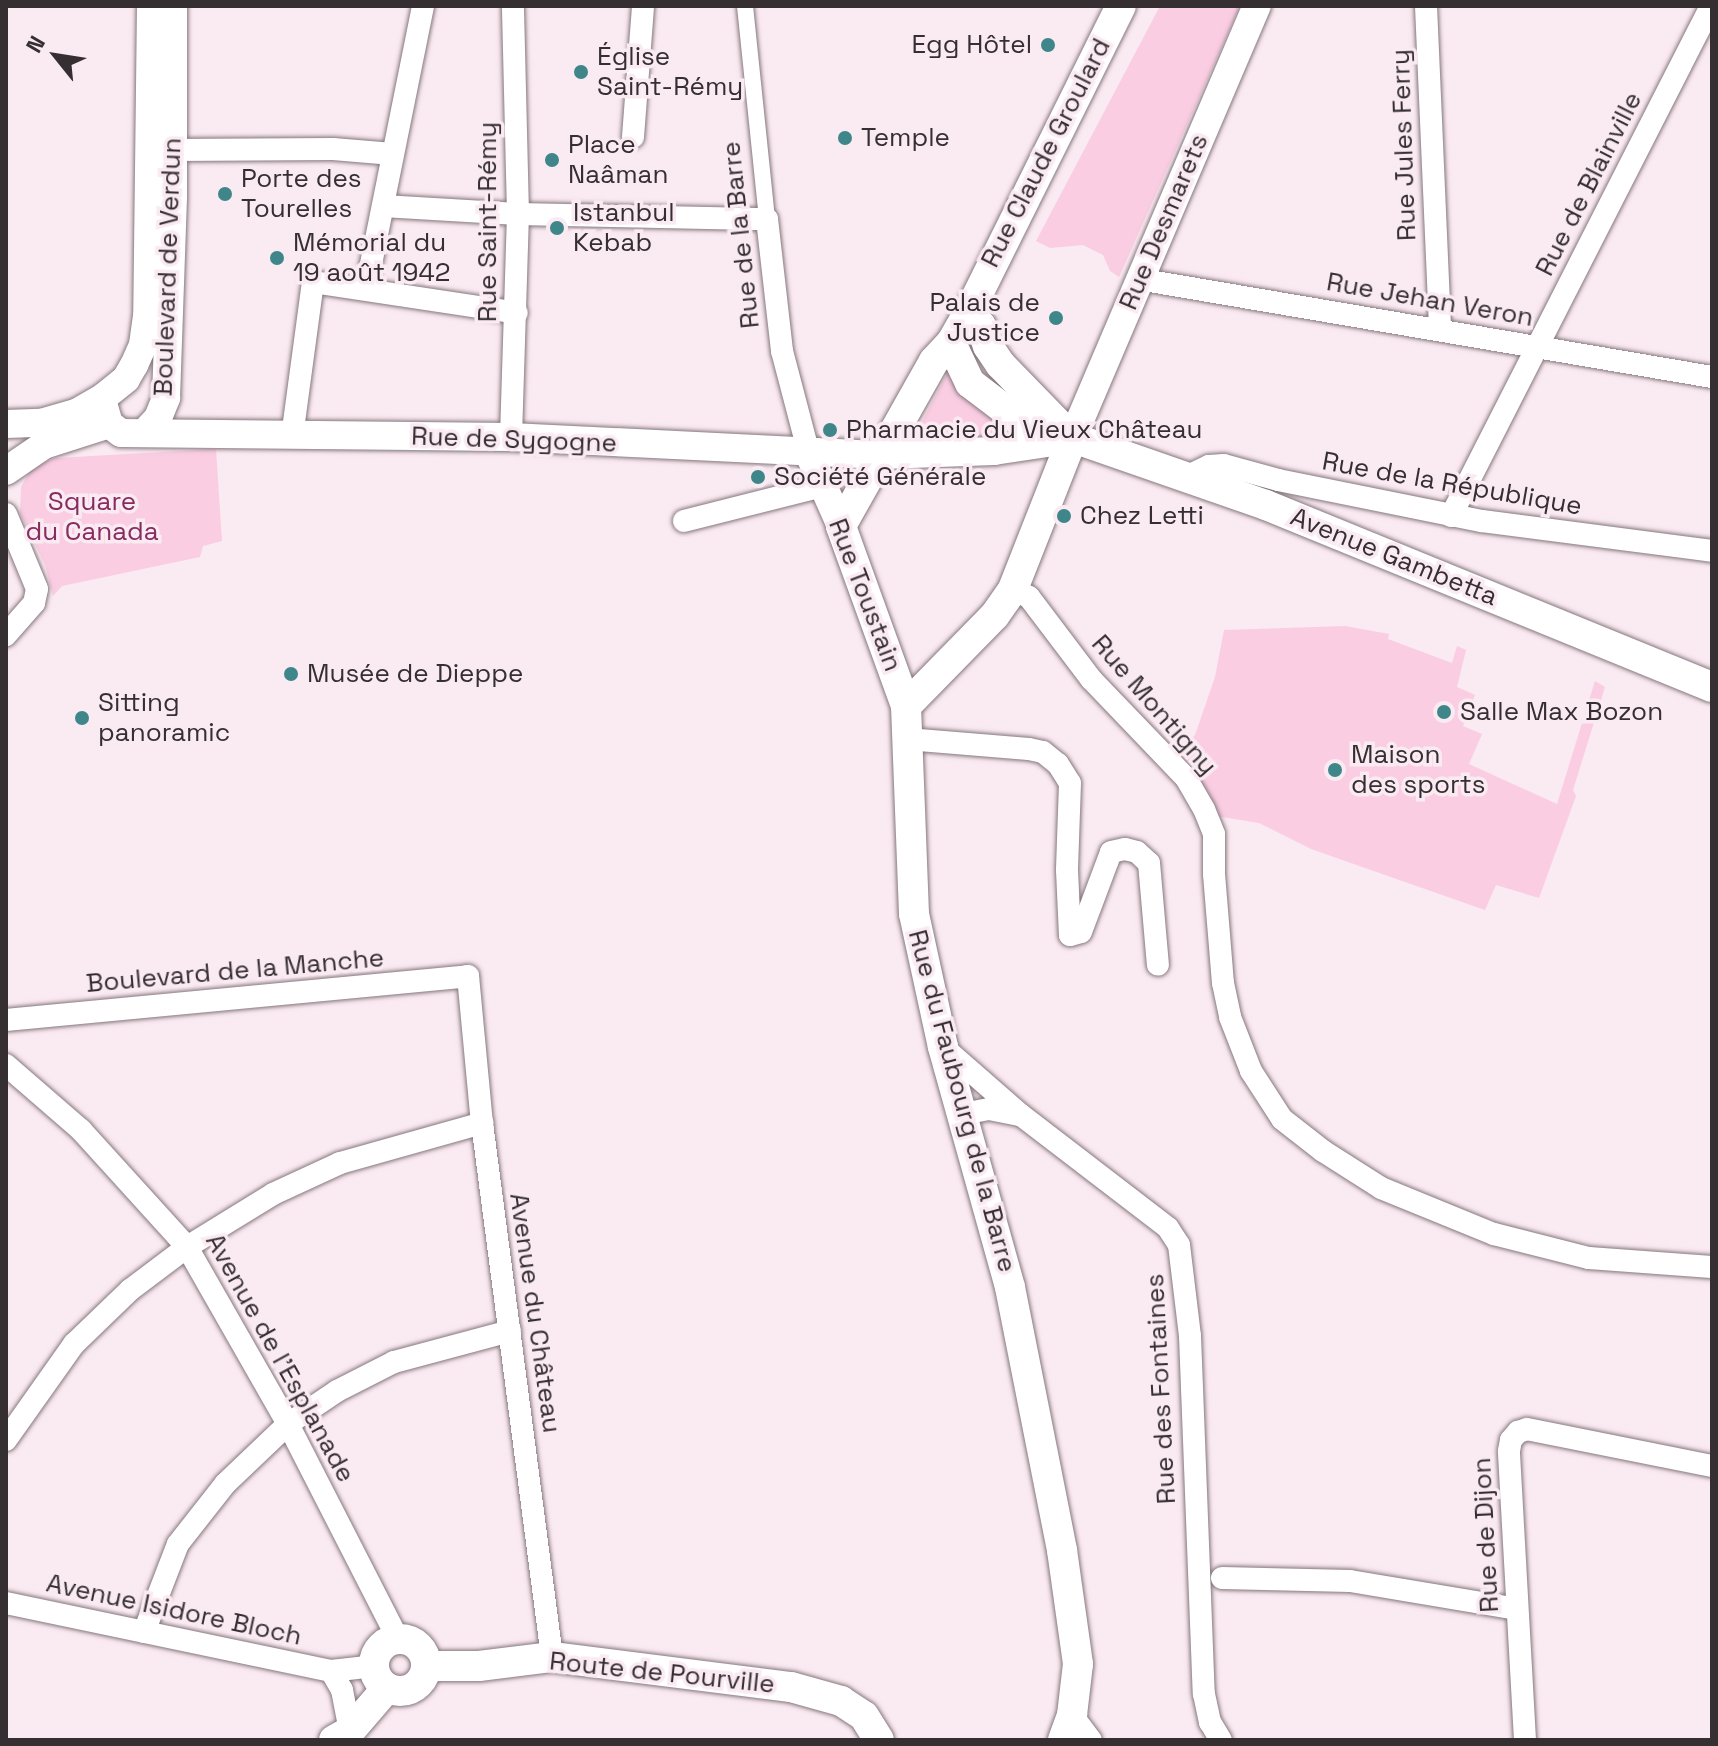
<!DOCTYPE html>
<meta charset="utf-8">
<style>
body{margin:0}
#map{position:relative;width:1718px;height:1746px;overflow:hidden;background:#faeaf1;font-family:"Space Grotesk",sans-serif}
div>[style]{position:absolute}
.green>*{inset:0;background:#facde2}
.roads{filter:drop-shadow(0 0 2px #86777e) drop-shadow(0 0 2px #86777e)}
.pedestrian>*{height:16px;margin:-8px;padding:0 8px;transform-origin:8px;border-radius:8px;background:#fff}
.minor>*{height:22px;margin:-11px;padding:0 11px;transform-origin:11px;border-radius:11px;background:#fff}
.tertiary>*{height:28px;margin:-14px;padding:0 14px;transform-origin:14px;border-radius:14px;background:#fff}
.secondary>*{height:30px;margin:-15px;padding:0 15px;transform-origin:15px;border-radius:15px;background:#fff}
.secondary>.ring{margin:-15px;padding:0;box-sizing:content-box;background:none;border:30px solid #fff;border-radius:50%}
.dots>*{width:22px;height:22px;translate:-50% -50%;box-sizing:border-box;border:4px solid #faeaf1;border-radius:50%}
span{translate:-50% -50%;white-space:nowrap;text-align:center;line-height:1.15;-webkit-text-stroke:7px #faeaf1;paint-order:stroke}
.poi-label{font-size:26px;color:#352f32}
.right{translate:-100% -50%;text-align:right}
.left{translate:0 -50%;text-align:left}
.street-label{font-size:26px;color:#352f32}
.park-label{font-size:26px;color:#882b61}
.frame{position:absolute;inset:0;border:8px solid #352f32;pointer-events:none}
.north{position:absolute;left:16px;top:16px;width:80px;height:80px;-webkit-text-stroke:6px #faeaf1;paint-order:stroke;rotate:300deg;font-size:22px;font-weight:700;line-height:32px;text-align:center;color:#352f32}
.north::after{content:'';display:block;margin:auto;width:28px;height:36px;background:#352f32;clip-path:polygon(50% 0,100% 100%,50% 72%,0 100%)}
</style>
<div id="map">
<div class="green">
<i style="clip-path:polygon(1160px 6px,1240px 6px,1119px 277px,1110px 271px,1103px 255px,1083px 245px,1050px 248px,1036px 241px)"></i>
<i style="clip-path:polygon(948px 372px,1006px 434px,1003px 439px,914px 437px)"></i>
<i style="clip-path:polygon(216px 449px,222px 541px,203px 546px,200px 557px,62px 586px,53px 596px,45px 565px,20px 513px,21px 487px,32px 467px,56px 458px)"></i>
<i style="clip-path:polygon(1345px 626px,1389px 634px,1388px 639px,1452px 663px,1457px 646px,1466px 650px,1457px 687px,1475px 695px,1463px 726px,1482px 734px,1469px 764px,1557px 804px,1595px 681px,1605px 687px,1573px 790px,1576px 796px,1539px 898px,1496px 885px,1485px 910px,1311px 849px,1259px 823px,1216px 816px,1174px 756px,1195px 735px,1215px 677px,1224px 630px)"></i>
</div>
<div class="roads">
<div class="pedestrian">
<i style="left:745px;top:6px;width:214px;rotate:84.1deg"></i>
</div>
<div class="minor">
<i style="left:1426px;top:6px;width:324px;rotate:87.5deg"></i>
<i style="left:633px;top:137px;width:131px;rotate:-85.6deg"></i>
<i style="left:173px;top:150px;width:160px;rotate:-0.4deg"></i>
<i style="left:333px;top:149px;width:60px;rotate:4.8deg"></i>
<i style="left:383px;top:206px;width:135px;rotate:3.4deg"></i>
<i style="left:518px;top:214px;width:249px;rotate:1.2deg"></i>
<i style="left:767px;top:219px;width:133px;rotate:83.5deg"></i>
<i style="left:782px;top:351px;width:106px;rotate:75.3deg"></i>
<i style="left:1138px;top:279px;width:582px;rotate:9.69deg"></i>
<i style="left:366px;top:289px;width:289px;rotate:-78.6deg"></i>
<i style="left:292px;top:437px;width:156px;rotate:-82.3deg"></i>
<i style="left:313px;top:282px;width:206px;rotate:8.6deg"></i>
<i style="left:511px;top:437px;width:223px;rotate:-88.2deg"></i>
<i style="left:518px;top:214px;width:208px;rotate:-91.4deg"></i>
<i style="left:1186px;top:477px;width:25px;rotate:-26deg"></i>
<i style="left:1209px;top:466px;width:15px;rotate:-4deg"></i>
<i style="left:1224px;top:465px;width:56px;rotate:15.5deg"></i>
<i style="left:1278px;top:480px;width:208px;rotate:11.4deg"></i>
<i style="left:1482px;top:521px;width:232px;rotate:7.4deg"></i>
<i style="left:6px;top:514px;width:81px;rotate:67.5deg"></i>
<i style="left:37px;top:589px;width:14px;rotate:102deg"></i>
<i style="left:34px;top:603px;width:43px;rotate:131.2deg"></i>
<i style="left:1451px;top:516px;width:572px;rotate:-62.99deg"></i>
<i style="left:684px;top:521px;width:142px;rotate:-14.2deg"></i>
<i style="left:1013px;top:589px;width:18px;rotate:27deg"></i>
<i style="left:1029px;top:597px;width:103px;rotate:52.9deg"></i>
<i style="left:1091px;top:679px;width:137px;rotate:46.2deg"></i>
<i style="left:1186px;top:778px;width:36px;rotate:60deg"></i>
<i style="left:1204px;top:809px;width:27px;rotate:68deg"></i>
<i style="left:1214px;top:834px;width:40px;rotate:90deg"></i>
<i style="left:1214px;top:874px;width:109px;rotate:85.3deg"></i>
<i style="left:1223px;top:983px;width:35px;rotate:78deg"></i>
<i style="left:1230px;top:1017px;width:58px;rotate:68.7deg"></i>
<i style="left:1251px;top:1071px;width:57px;rotate:57.1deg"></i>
<i style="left:1282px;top:1119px;width:52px;rotate:38deg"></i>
<i style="left:1323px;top:1151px;width:69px;rotate:32.5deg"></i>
<i style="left:1381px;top:1188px;width:122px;rotate:22.2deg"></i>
<i style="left:1494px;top:1234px;width:98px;rotate:14.2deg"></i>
<i style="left:1589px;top:1258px;width:123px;rotate:4.2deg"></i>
<i style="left:907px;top:739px;width:122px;rotate:4.7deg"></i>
<i style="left:1029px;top:749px;width:14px;rotate:12deg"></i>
<i style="left:1043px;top:752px;width:19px;rotate:39deg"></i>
<i style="left:1058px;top:764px;width:22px;rotate:58deg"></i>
<i style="left:1070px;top:783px;width:87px;rotate:92deg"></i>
<i style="left:1067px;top:870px;width:65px;rotate:87.4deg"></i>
<i style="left:1070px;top:935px;width:11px;rotate:-15deg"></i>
<i style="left:1081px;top:932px;width:85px;rotate:-69.4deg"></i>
<i style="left:1111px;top:852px;width:14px;rotate:-12deg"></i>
<i style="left:1125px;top:849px;width:12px;rotate:14deg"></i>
<i style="left:1137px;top:852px;width:16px;rotate:43deg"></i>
<i style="left:1149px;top:863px;width:102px;rotate:85deg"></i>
<i style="left:6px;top:1020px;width:464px;rotate:-5.4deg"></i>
<i style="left:468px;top:976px;width:148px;rotate:84.6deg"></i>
<i style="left:482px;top:1123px;width:539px;rotate:82.53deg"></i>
<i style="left:943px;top:1047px;width:103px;rotate:41.1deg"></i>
<i style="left:1021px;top:1115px;width:185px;rotate:37.5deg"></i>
<i style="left:1168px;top:1228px;width:20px;rotate:57deg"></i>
<i style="left:1179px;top:1245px;width:92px;rotate:83.1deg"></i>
<i style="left:1190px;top:1336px;width:358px;rotate:87.8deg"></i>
<i style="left:1204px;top:1694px;width:29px;rotate:78deg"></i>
<i style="left:1210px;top:1722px;width:21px;rotate:59deg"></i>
<i style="left:6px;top:1065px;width:99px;rotate:40.9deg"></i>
<i style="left:81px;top:1130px;width:158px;rotate:47.8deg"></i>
<i style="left:187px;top:1247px;width:204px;rotate:60.3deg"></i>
<i style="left:288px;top:1424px;width:242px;rotate:62.9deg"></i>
<i style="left:963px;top:1114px;width:26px;rotate:-11deg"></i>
<i style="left:989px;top:1109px;width:32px;rotate:11deg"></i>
<i style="left:6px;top:1440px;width:118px;rotate:-54.7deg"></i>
<i style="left:74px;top:1344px;width:78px;rotate:-44deg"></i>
<i style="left:130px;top:1290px;width:71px;rotate:-37deg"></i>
<i style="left:187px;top:1247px;width:101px;rotate:-31.6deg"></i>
<i style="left:273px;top:1194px;width:74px;rotate:-24.8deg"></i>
<i style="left:340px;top:1163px;width:148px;rotate:-15.7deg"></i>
<i style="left:1222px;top:1578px;width:128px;rotate:1.3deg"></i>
<i style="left:1350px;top:1581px;width:169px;rotate:9.5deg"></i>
<i style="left:6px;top:1603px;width:332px;rotate:11.8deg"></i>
<i style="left:331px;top:1671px;width:43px;rotate:-6.6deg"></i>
<i style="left:144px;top:1632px;width:94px;rotate:-68.9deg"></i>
<i style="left:178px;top:1544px;width:76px;rotate:-51.9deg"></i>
<i style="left:225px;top:1484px;width:87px;rotate:-43.6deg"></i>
<i style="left:288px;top:1424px;width:59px;rotate:-34deg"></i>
<i style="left:337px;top:1391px;width:64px;rotate:-27deg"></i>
<i style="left:394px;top:1362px;width:120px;rotate:-15deg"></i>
<i style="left:331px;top:1671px;width:22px;rotate:60deg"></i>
<i style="left:342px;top:1690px;width:42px;rotate:79deg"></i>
<i style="left:1072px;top:1715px;width:31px;rotate:53deg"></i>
<i style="left:1525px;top:1740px;width:289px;rotate:-93.2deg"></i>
<i style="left:1509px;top:1451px;width:11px;rotate:-80deg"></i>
<i style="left:1511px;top:1440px;width:11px;rotate:-49deg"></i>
<i style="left:1518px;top:1432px;width:9px;rotate:-18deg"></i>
<i style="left:1527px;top:1429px;width:189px;rotate:11.3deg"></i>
</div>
<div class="tertiary">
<i style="left:151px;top:6px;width:310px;rotate:90.7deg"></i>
<i style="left:147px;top:316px;width:29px;rotate:98deg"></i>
<i style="left:143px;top:345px;width:22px;rotate:114deg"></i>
<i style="left:134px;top:365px;width:16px;rotate:120deg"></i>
<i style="left:126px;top:379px;width:27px;rotate:141deg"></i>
<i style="left:105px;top:396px;width:7px;rotate:106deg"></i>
<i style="left:103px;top:403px;width:22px;rotate:74deg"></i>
<i style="left:109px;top:424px;width:15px;rotate:37deg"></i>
<i style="left:121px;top:433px;width:390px;rotate:0.6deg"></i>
<i style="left:511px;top:437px;width:371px;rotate:2.8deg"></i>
<i style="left:882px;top:455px;width:112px;rotate:-2deg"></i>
<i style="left:994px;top:451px;width:79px;rotate:-8.7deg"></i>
<i style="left:1072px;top:439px;width:471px;rotate:-66.9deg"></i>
<i style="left:6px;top:424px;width:35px;rotate:-2deg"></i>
<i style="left:41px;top:423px;width:36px;rotate:-16deg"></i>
<i style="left:76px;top:413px;width:34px;rotate:-30deg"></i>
<i style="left:145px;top:432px;width:19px;rotate:-47deg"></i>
<i style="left:158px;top:418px;width:22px;rotate:-68deg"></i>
<i style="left:166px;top:398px;width:201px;rotate:-88deg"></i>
<i style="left:173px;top:197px;width:191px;rotate:-90deg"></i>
<i style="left:809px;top:454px;width:79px;rotate:66deg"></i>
<i style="left:6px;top:471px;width:46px;rotate:-34.4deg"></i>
<i style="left:44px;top:445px;width:68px;rotate:-17.9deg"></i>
</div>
<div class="secondary">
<i style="left:969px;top:312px;width:18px;rotate:49deg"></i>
<i style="left:981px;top:326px;width:21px;rotate:71deg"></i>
<i style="left:988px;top:346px;width:22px;rotate:56deg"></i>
<i style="left:1000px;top:364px;width:98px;rotate:45.8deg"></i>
<i style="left:951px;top:343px;width:44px;rotate:64.6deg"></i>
<i style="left:970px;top:383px;width:58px;rotate:37.3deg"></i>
<i style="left:1016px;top:418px;width:265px;rotate:19.2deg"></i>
<i style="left:1266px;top:505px;width:482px;rotate:22.2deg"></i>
<i style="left:906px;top:706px;width:127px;rotate:-45.6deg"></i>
<i style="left:995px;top:615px;width:32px;rotate:-55deg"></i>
<i style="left:1013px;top:589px;width:161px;rotate:-68.5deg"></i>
<i class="ring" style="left:374px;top:1639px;width:22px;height:22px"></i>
<i style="left:426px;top:1666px;width:53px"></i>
<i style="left:479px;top:1666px;width:74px;rotate:-7deg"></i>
<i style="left:552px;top:1657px;width:241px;rotate:7.2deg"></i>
<i style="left:791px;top:1687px;width:52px;rotate:15.6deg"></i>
<i style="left:841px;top:1701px;width:27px;rotate:33deg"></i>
<i style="left:864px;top:1716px;width:28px;rotate:58deg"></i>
<i style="left:334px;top:1740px;width:18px;rotate:-29deg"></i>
<i style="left:350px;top:1731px;width:57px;rotate:-49.3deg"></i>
<i style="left:1063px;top:1740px;width:27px;rotate:-70deg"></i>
<i style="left:1072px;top:1715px;width:51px;rotate:-83.3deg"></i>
<i style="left:1078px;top:1664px;width:115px;rotate:-98deg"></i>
<i style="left:1062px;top:1550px;width:268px;rotate:-101.2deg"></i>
<i style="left:1010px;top:1287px;width:249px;rotate:-105.6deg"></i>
<i style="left:943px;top:1047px;width:136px;rotate:-102.3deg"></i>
<i style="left:914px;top:914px;width:208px;rotate:-92.2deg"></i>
<i style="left:906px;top:706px;width:191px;rotate:-109.9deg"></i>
<i style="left:841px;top:526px;width:189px;rotate:-60.6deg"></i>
<i style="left:934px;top:361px;width:25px;rotate:-47deg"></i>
<i style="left:951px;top:343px;width:36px;rotate:-60deg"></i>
<i style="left:969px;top:312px;width:342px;rotate:-63.6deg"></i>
</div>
</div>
<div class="dots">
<i style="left:1048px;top:45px;background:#3e8689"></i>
<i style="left:581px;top:72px;background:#3e8689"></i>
<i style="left:845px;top:138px;background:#3e8689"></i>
<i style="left:552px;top:160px;background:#3e8689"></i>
<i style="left:225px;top:194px;background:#3e8689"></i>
<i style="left:557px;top:228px;background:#3e8689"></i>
<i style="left:277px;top:258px;background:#3e8689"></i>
<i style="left:1056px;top:318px;background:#3e8689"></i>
<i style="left:830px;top:430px;background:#3e8689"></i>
<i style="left:758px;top:477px;background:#3e8689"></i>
<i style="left:1064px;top:516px;background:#3e8689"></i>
<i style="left:291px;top:674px;background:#3e8689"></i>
<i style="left:1444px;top:712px;background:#3e8689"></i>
<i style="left:82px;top:718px;background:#3e8689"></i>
<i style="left:1335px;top:770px;background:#3e8689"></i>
</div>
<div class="poi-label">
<span class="right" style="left:1032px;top:45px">Egg Hôtel</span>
<span class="left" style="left:597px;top:72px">Église<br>Saint-Rémy</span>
<span class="left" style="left:861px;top:138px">Temple</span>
<span class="left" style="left:568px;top:160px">Place<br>Naâman</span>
<span class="left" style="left:241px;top:194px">Porte des<br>Tourelles</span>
<span class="left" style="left:573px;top:228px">Istanbul<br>Kebab</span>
<span class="left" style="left:293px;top:258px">Mémorial du<br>19 août 1942</span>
<span class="right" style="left:1040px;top:318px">Palais de<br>Justice</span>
<span class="left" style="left:846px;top:430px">Pharmacie du Vieux Château</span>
<span class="left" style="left:774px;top:477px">Société Générale</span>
<span class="left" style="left:1080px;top:516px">Chez Letti</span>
<span class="left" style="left:307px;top:674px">Musée de Dieppe</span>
<span class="left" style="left:98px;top:718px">Sitting<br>panoramic</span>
<span class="left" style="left:1460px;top:712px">Salle Max Bozon</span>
<span class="left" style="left:1351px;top:770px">Maison<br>des sports</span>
</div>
<div class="street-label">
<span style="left:1404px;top:145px;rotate:-92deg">Rue Jules Ferry</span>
<span style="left:1046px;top:153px;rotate:-63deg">Rue Claude Groulard</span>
<span style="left:1589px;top:184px;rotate:-63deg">Rue de Blainville</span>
<span style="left:488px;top:222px;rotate:-90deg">Rue Saint-Rémy</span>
<span style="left:1164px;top:222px;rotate:-67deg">Rue Desmarets</span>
<span style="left:741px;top:235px;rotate:-96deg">Rue de la Barre</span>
<span style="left:168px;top:267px;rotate:-88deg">Boulevard de Verdun</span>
<span style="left:1430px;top:300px;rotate:10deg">Rue Jehan Veron</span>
<span style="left:514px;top:440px;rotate:2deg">Rue de Sygogne</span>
<span style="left:1452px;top:484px;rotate:10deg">Rue de la République</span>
<span style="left:1394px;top:557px;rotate:22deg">Avenue Gambetta</span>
<span style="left:865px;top:595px;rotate:69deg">Rue Toustain</span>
<span style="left:1154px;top:705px;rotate:49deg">Rue Montigny</span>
<span style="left:235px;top:971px;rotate:-5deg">Boulevard de la Manche</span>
<span style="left:962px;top:1101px;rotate:75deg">Rue du Faubourg de la Barre</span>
<span style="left:535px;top:1313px;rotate:82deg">Avenue du Château</span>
<span style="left:280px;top:1358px;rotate:61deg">Avenue de l'Esplanade</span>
<span style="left:1161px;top:1389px;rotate:-93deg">Rue des Fontaines</span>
<span style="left:1486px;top:1535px;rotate:-93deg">Rue de Dijon</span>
<span style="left:174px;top:1610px;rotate:12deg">Avenue Isidore Bloch</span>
<span style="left:662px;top:1673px;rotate:6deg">Route de Pourville</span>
</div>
<div class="park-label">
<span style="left:92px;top:517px">Square<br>du Canada</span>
</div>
<div class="frame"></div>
<div class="north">N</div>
</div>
